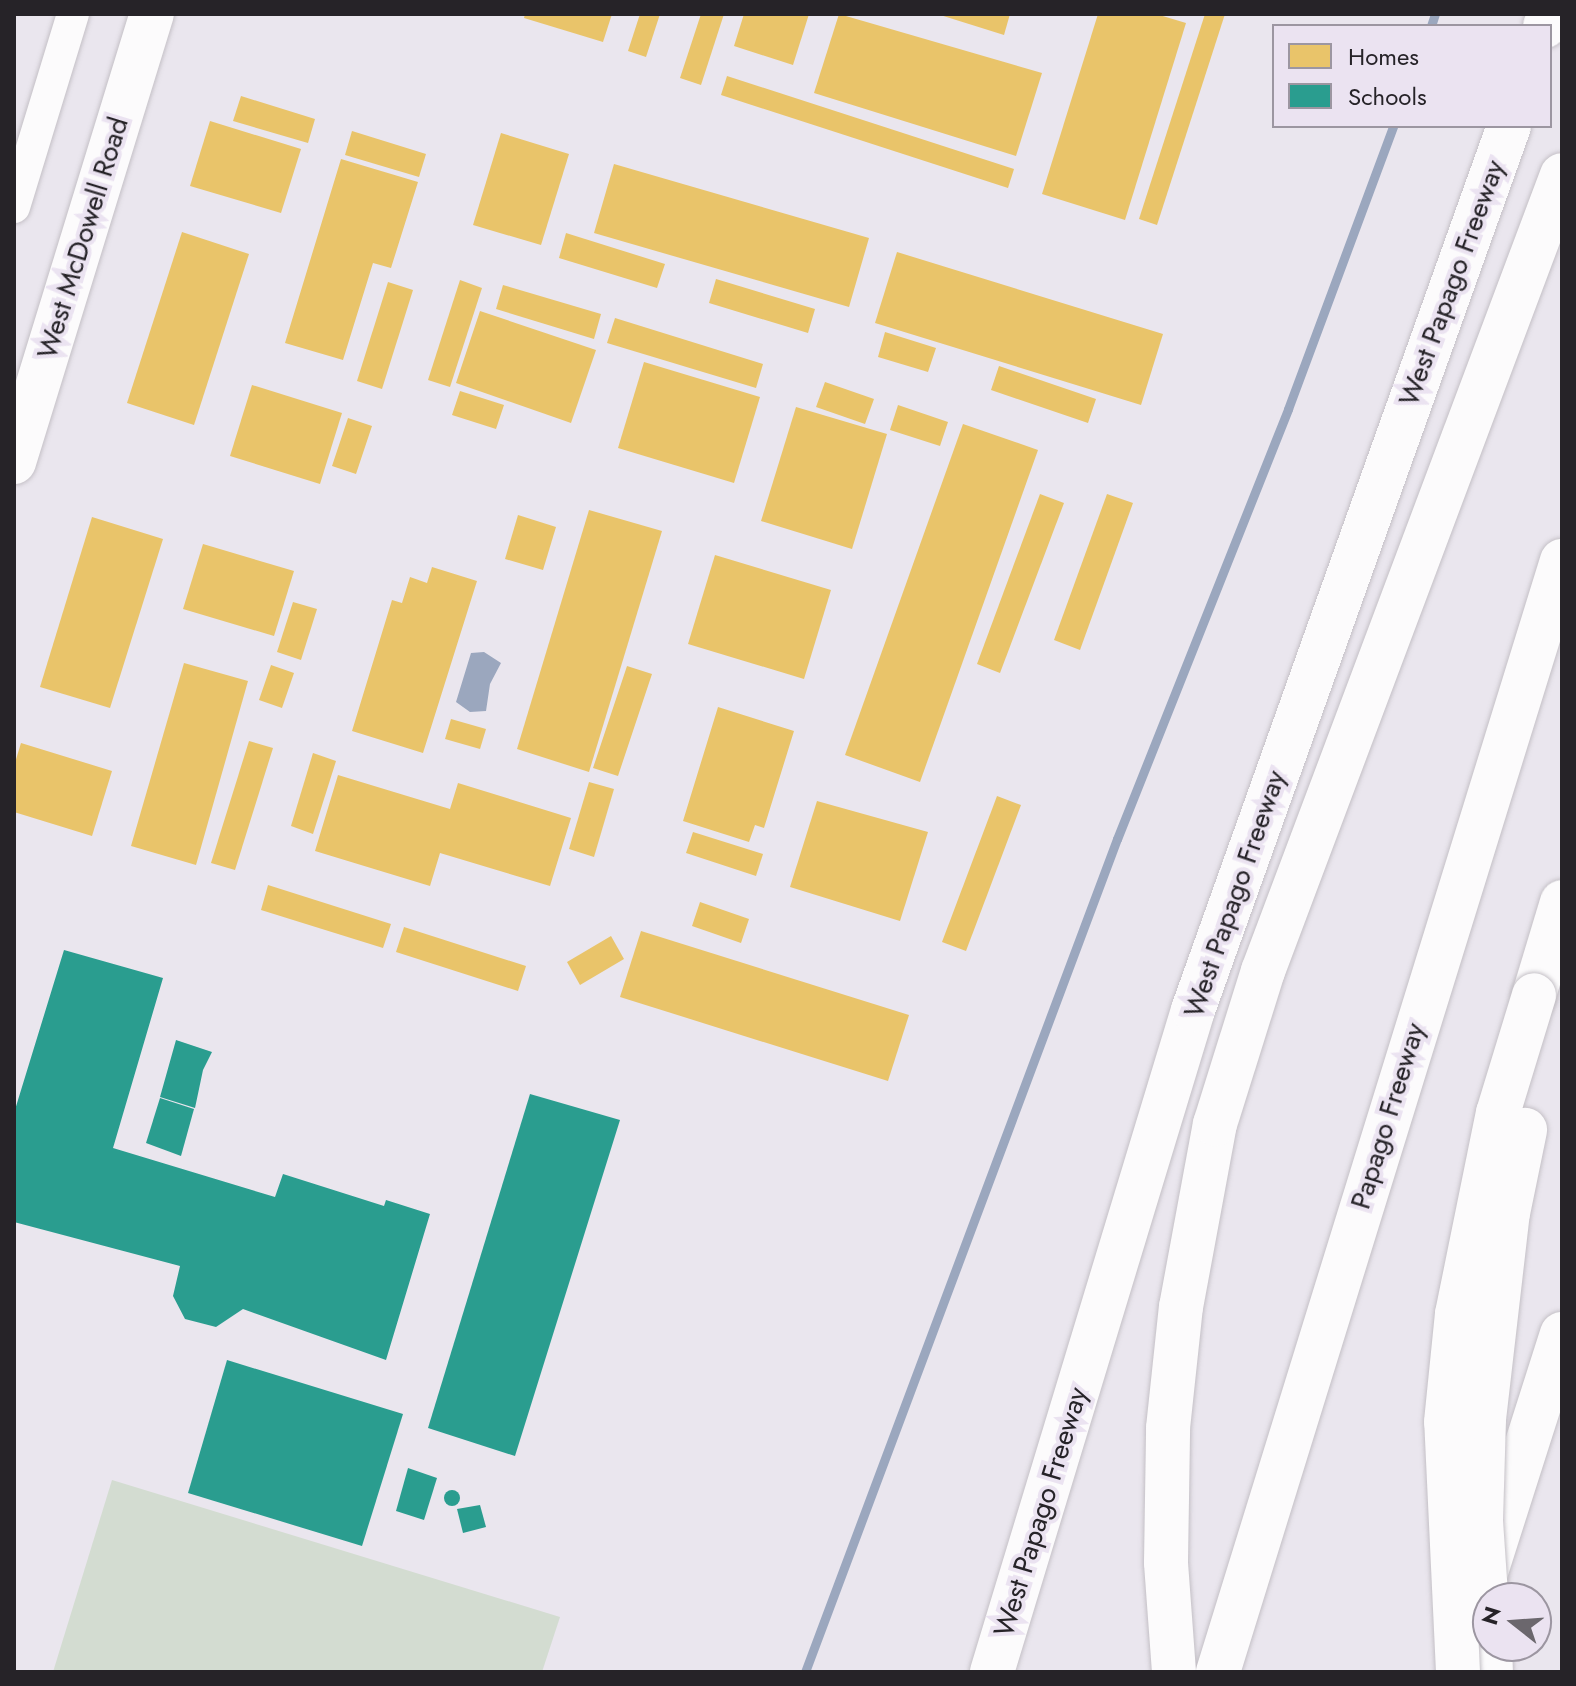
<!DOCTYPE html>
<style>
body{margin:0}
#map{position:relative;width:1576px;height:1686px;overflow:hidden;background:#eae6ee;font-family:Jost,sans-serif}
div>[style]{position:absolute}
.green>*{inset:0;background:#d3dcd1}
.water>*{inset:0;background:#9ba7be}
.homes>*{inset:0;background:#e9c46a}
.schools>*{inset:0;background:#2a9d8f}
.round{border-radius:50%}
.stream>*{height:9px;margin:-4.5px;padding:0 4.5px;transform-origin:4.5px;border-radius:4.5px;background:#9ba7be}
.roads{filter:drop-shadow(0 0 2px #c4c0c6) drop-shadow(0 0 2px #c4c0c6)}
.street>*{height:32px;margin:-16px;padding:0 16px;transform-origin:16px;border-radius:16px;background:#fcfbfc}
.secondary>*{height:44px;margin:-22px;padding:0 22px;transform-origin:22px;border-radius:22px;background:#fcfbfc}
.primary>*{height:44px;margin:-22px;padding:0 22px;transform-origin:22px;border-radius:22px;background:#fcfbfc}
.highway>*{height:44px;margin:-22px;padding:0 22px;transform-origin:22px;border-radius:22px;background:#fcfbfc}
.bridges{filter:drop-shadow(0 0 2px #c4c0c6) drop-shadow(0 0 2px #c4c0c6)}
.highway-bridge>*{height:44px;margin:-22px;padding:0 22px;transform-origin:22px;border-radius:22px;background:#fcfbfc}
span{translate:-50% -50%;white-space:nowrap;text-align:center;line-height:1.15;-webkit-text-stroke:8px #ebe3f1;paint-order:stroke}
.street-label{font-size:28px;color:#262328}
.frame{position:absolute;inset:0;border:16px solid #262328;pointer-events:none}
.legend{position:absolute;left:1272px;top:24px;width:280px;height:104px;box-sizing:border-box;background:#ebe3f1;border:2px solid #9c96a1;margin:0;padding:10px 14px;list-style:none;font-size:24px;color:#262328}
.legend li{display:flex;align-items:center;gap:16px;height:40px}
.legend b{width:40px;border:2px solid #9c96a1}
.north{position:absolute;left:1472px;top:1582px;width:80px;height:80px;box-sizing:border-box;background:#ebe3f1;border:2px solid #9c96a1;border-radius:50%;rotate:287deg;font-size:22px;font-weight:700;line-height:32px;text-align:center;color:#262328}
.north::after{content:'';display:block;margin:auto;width:28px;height:36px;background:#6b676d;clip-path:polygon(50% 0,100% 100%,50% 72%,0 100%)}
</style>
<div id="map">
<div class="green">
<i style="clip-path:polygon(112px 1480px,560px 1617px,542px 1672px,53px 1672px)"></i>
</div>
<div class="water">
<i style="clip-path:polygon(484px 652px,501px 663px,490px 684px,486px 711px,470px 712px,456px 702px,471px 653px)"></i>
</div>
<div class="homes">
<i style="clip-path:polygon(525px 14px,612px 14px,603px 42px,524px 18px)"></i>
<i style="clip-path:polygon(640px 14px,660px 14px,646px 57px,628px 51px)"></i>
<i style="clip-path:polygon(701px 14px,724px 14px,701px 85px,680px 78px)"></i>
<i style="clip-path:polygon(744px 14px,809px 14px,793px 65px,734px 46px)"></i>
<i style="clip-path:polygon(839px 14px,1042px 73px,1016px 156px,814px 93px)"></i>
<i style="clip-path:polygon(937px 14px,1010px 14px,1004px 35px)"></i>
<i style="clip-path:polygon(1098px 14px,1156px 14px,1186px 23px,1125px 220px,1042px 194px)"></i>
<i style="clip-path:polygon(1205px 14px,1225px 14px,1157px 225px,1139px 219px)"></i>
<i style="clip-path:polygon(727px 76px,1014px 169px,1008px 188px,721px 95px)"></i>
<i style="clip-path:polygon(241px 96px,315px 119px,308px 143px,233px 121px)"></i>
<i style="clip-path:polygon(210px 121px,301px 149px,281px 213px,190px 186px)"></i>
<i style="clip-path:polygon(352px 131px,426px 154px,419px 177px,345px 155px)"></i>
<i style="clip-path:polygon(501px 133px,569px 154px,541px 245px,473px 225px)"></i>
<i style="clip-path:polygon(341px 159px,418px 182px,391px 268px,373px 263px,343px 360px,285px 343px)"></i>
<i style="clip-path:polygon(614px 164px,869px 238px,849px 307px,594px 233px)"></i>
<i style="clip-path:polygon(182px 232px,249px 254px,194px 425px,127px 403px)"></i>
<i style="clip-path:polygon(566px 233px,665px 264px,657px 288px,559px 258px)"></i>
<i style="clip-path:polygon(897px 252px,1163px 334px,1141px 405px,875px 323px)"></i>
<i style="clip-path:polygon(716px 279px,815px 309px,808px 333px,709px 303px)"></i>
<i style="clip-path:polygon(460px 280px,482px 288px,450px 387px,428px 380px)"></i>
<i style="clip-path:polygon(388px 282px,413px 290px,382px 389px,357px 381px)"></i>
<i style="clip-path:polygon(503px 285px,601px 314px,594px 339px,496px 309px)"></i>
<i style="clip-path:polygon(480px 311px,596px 350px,571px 423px,456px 383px)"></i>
<i style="clip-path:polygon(615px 318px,763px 364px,756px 388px,607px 343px)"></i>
<i style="clip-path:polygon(885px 332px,936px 348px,928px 372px,878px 357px)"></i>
<i style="clip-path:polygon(644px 362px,760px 397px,734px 483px,618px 448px)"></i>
<i style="clip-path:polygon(999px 366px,1096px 399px,1088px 423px,991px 390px)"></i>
<i style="clip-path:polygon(825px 382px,874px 399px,865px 424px,816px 407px)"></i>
<i style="clip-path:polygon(252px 385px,342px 413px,320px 484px,230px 456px)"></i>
<i style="clip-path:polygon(460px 391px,504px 405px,496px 429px,452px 415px)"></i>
<i style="clip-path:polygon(898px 405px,948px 422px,940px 446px,890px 430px)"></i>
<i style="clip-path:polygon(796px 407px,887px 434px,852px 549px,761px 521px)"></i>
<i style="clip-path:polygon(348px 418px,372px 426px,356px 474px,332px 466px)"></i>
<i style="clip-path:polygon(963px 424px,1038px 450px,920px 782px,845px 755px)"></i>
<i style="clip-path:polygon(1040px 494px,1064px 503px,1000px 673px,977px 664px)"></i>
<i style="clip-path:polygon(1107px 494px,1133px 503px,1080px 650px,1054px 640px)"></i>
<i style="clip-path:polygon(589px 510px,662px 531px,589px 772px,517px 749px)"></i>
<i style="clip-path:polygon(518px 515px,556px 527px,543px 570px,505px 559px)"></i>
<i style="clip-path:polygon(92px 517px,163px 539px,110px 708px,40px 687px)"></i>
<i style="clip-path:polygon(203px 544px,294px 571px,274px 636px,183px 609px)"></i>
<i style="clip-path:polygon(715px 555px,831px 590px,804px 679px,688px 644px)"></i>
<i style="clip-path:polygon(432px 567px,477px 581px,423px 753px,352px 731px,392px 600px,402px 603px,410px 577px,427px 583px)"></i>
<i style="clip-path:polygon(293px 602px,317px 609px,301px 660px,277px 652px)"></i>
<i style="clip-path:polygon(184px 663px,248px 681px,196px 865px,131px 846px)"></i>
<i style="clip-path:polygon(271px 665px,294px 673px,282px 708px,259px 700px)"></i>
<i style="clip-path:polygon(627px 666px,652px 674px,618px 776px,593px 768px)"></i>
<i style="clip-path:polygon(718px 707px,794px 731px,764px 828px,755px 825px,749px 842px,683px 821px)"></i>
<i style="clip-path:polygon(451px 719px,486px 729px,480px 749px,445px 739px)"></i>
<i style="clip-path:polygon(249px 741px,273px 748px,235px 870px,211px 863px)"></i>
<i style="clip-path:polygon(21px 743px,112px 771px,92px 836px,14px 812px,14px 766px)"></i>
<i style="clip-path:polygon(313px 753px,336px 761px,313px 834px,291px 826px)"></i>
<i style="clip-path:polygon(338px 775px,450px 809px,458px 783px,571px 818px,550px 886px,440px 853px,430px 886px,315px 851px)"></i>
<i style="clip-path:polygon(589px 782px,614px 789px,594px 857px,569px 849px)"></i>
<i style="clip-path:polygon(997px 796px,1021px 805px,966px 951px,942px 942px)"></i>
<i style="clip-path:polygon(817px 801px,928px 832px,900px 921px,790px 887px)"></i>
<i style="clip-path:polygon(693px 832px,763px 854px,756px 876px,686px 853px)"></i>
<i style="clip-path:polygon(268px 885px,391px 924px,383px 948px,261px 910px)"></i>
<i style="clip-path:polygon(700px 902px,749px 919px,741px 943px,692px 926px)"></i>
<i style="clip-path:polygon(404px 927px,526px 966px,518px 991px,396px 952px)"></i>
<i style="clip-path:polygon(641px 931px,909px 1015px,888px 1081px,620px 997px)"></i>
<i style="clip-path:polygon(611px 936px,624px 959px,580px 985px,567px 962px)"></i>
</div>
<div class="schools">
<i style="clip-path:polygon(64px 950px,163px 978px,113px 1148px,275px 1197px,283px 1174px,384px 1206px,386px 1200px,430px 1214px,386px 1360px,243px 1309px,216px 1327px,185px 1319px,173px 1296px,180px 1266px,14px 1222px,14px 1113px)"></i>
<i style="clip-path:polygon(176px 1040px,212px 1052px,203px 1070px,195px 1108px,160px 1097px)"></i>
<i style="clip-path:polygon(530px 1094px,620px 1120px,515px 1456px,428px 1428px)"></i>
<i style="clip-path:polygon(160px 1098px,194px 1109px,181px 1156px,146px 1143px)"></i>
<i style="clip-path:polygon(227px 1360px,403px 1414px,362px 1546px,188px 1493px)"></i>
<i style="clip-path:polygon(408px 1468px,437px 1478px,424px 1520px,396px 1511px)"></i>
<i class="round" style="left:444px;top:1490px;width:16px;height:16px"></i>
<i style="clip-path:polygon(480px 1505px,486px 1527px,463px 1533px,457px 1509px)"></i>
</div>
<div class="stream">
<i style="left:1431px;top:26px;width:13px;rotate:-72deg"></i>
<i style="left:805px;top:1672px;width:890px;rotate:-69.47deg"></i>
<i style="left:1117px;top:839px;width:463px;rotate:-68.3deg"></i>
<i style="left:1288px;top:409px;width:302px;rotate:-69.6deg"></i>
</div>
<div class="roads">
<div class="street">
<i style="left:14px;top:207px;width:202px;rotate:-73deg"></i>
</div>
<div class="secondary">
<i style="left:1545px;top:26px;width:13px;rotate:-67deg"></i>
<i style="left:992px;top:1672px;width:692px;rotate:-73.11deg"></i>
<i style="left:1193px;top:1010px;width:939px;rotate:-70.33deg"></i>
</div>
<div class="primary">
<i style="left:14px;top:462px;width:469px;rotate:-72.9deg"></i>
</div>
<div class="highway">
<i style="left:1534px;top:995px;width:97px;rotate:-73.2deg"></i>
<i style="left:1485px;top:1575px;width:253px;rotate:-72.3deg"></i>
<i style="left:1490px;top:1646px;width:26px;rotate:88deg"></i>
<i style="left:1174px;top:1672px;width:110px;rotate:-94.2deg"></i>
<i style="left:1166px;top:1562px;width:134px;rotate:-89.1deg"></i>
<i style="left:1168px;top:1428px;width:122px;rotate:-83.9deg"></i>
<i style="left:1181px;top:1307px;width:186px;rotate:-79.5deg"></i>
<i style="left:1215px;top:1124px;width:160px;rotate:-72.6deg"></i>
<i style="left:1263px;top:971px;width:850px;rotate:-69.41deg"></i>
<i style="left:1218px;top:1672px;width:1163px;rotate:-72.8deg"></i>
</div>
</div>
<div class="bridges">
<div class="highway-bridge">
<i style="left:1488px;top:1624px;width:104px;rotate:-93.9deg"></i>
<i style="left:1481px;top:1520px;width:101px;rotate:-88.3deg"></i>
<i style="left:1484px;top:1419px;width:207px;rotate:-83.4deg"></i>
<i style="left:1508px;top:1213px;width:85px;rotate:-78.4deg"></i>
<i style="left:1458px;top:1672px;width:250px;rotate:-92.7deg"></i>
<i style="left:1446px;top:1422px;width:109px;rotate:-84.2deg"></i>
<i style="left:1457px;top:1314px;width:205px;rotate:-78.5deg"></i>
<i style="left:1498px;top:1113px;width:123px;rotate:-73deg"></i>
</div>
</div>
<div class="street-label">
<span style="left:83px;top:238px;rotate:-73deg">West McDowell Road</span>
<span style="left:1452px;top:283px;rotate:-70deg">West Papago Freeway</span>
<span style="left:1235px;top:894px;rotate:-71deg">West Papago Freeway</span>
<span style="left:1388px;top:1116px;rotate:-73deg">Papago Freeway</span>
<span style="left:1041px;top:1512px;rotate:-73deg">West Papago Freeway</span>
</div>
<div class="frame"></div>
<ul class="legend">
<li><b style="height:22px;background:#e9c46a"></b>Homes</li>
<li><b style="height:22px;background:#2a9d8f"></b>Schools</li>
</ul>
<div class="north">N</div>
</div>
